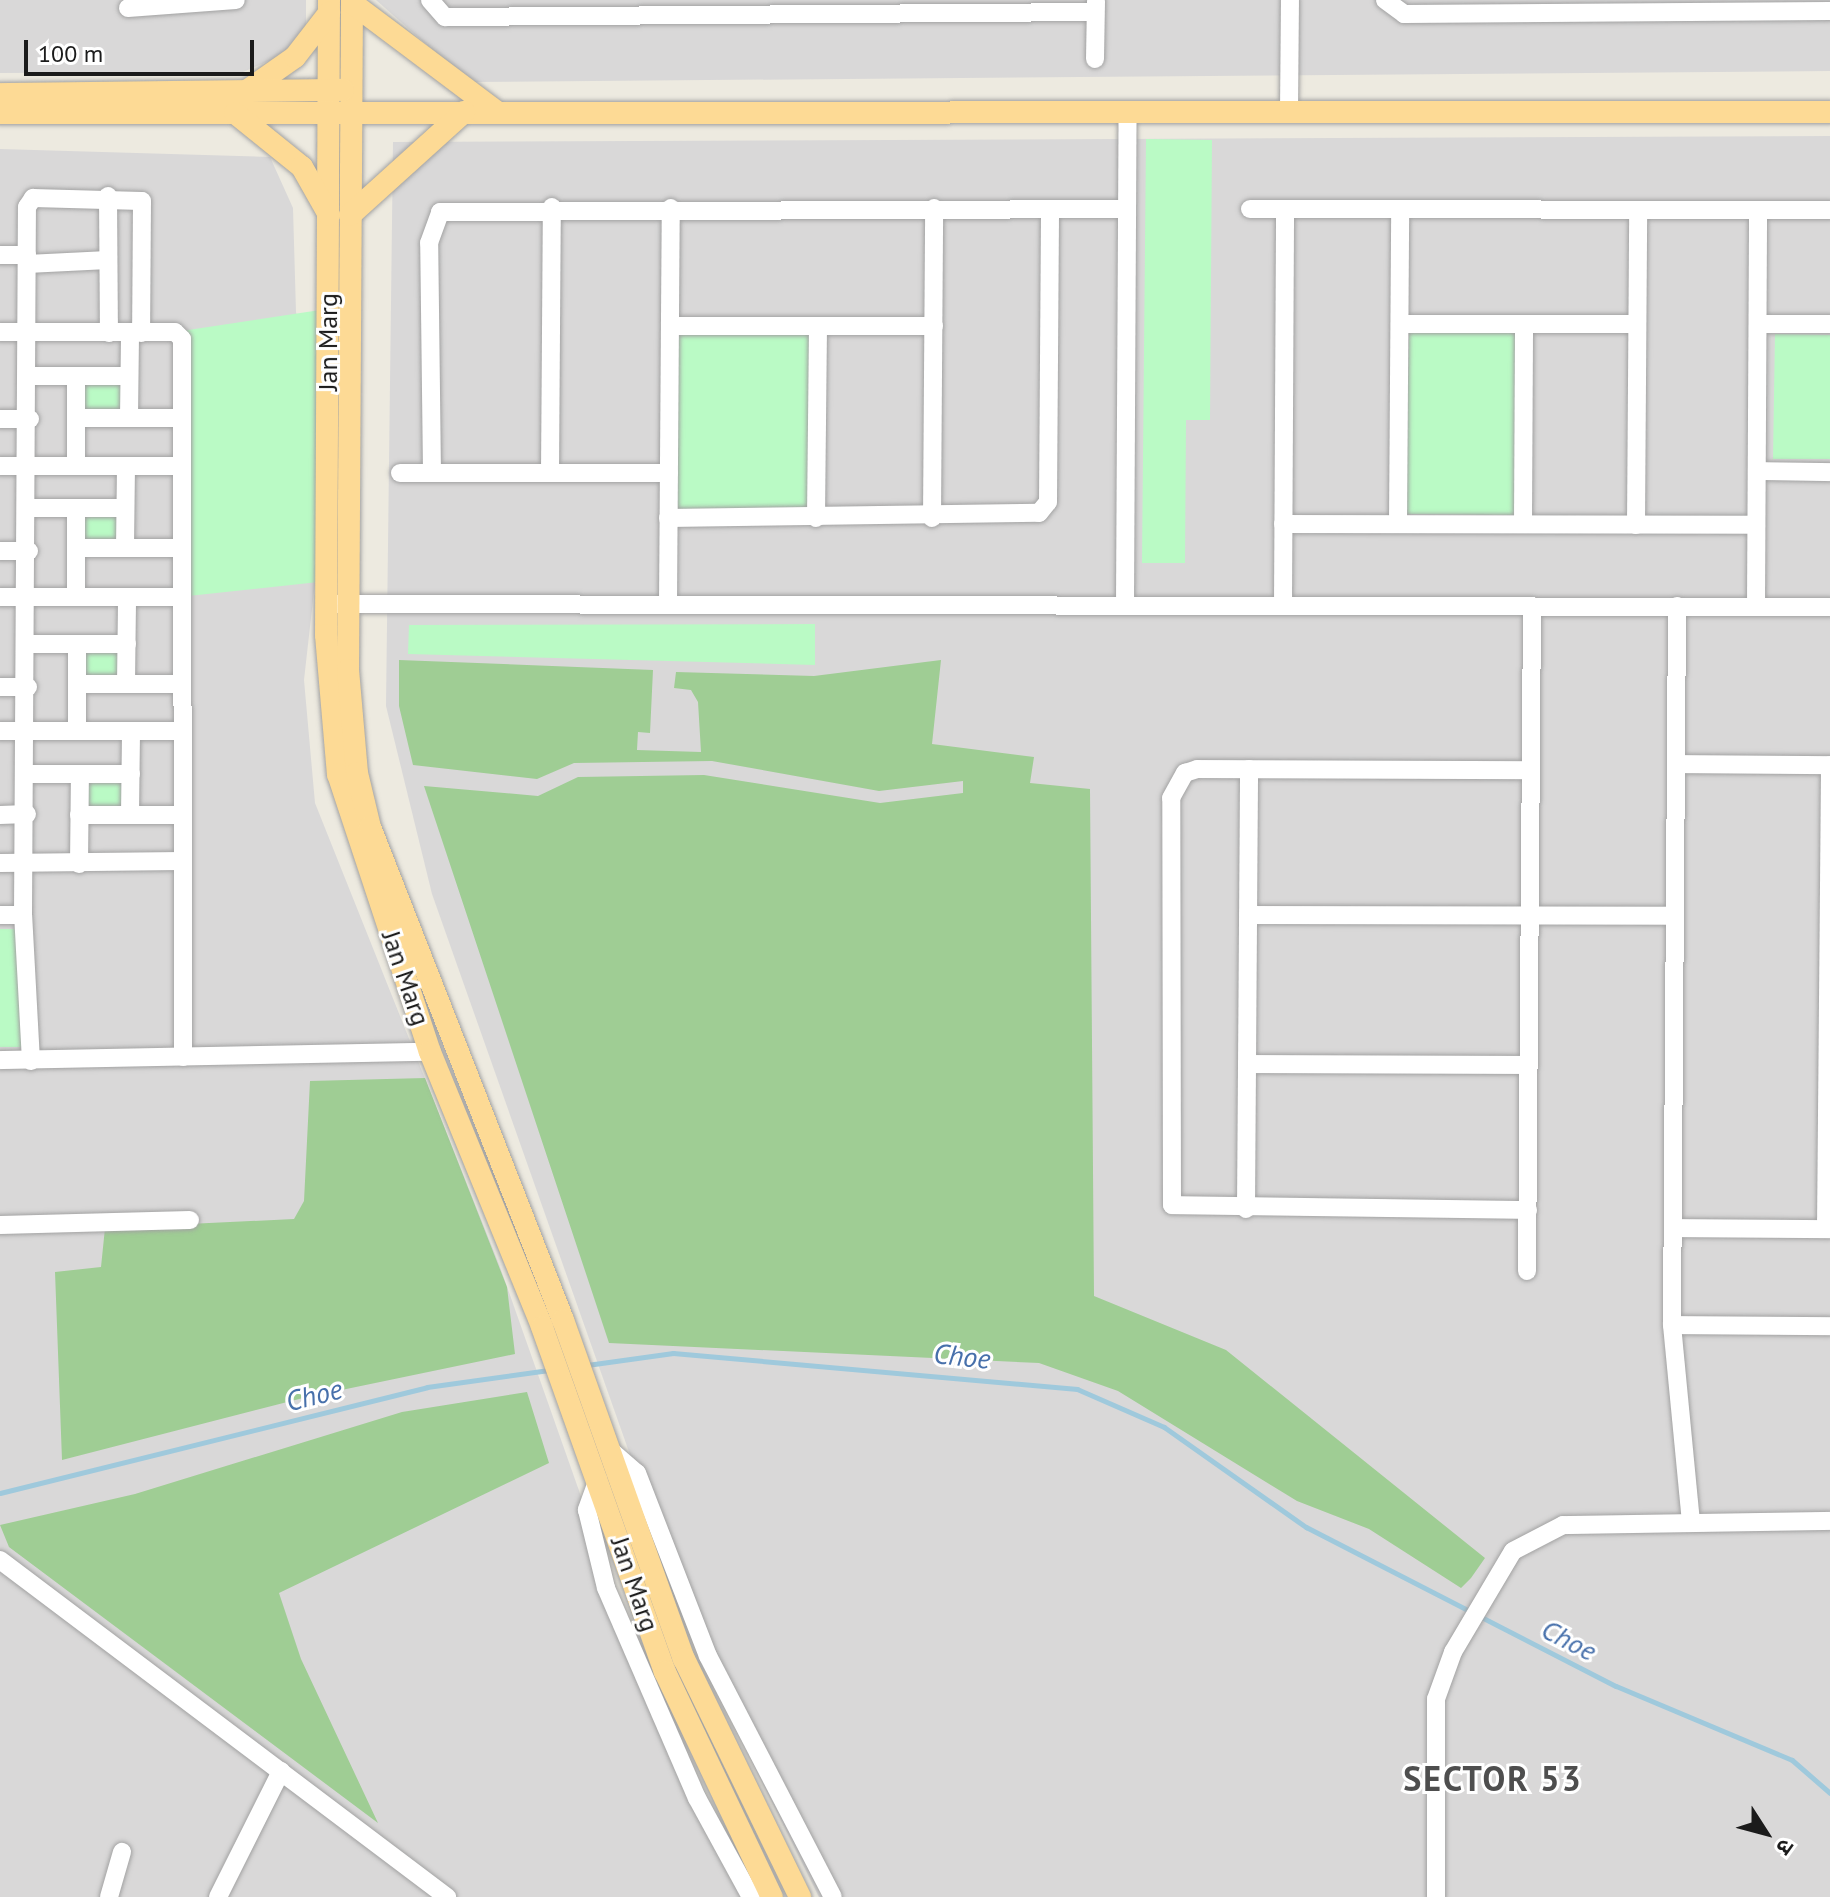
<!DOCTYPE html>
<meta charset="utf-8">
<style>
body{margin:0}
#map{position:relative;width:1830px;height:1897px;overflow:hidden;background:#edeae0;font-family:"PT Sans","Noto Sans Devanagari",sans-serif}
div>[style]{position:absolute}
.residential>*{inset:0;background:#d9d8d8}
.forest>*{inset:0;background:#9fcd94}
.park>*{inset:0;background:#bafac5}
.stream>*{height:5px;margin:-2.5px;padding:0 2.5px;transform-origin:2.5px;border-radius:2.5px;background:#9fc9dc}
.roads{filter:drop-shadow(0 0 2px #a2a2a2) drop-shadow(0 0 2px #a2a2a2)}
.minor>*{height:18px;margin:-9px;padding:0 9px;transform-origin:9px;border-radius:9px;background:#fff}
.major>*{height:22px;margin:-11px;padding:0 11px;transform-origin:11px;border-radius:11px;background:#fdda95}
span{translate:-50% -50%;white-space:nowrap;text-align:center;line-height:1.15;-webkit-text-stroke:6px #fff;paint-order:stroke}
.street-label{font-size:26px;color:#1b1b1b}
.water-label{font-size:28px;color:#4770ab;font-style:italic}
.district-label{font-size:34px;color:#4e4e4e;font-weight:700;letter-spacing:2px}
.north{position:absolute;left:1726px;top:1793px;width:80px;height:80px;-webkit-text-stroke:6px #fff;paint-order:stroke;rotate:126deg;font-size:22px;font-weight:700;line-height:32px;text-align:center;color:#1b1b1b}
.north::after{content:'';display:block;margin:auto;width:28px;height:36px;background:#1b1b1b;clip-path:polygon(50% 0,100% 100%,50% 72%,0 100%)}
.scale{position:absolute;left:24px;top:40px;width:230px;height:36px;box-sizing:border-box;border:4px solid #1b1b1b;border-top:0;padding-left:10px;font-size:24px;line-height:28px;white-space:nowrap;color:#1b1b1b;-webkit-text-stroke:6px #fff;paint-order:stroke}
</style>
<div id="map">
<div class="residential">
<i style="clip-path:polygon(0 0,306px 0,306px 45px,243px 72px,0 73px)"></i>
<i style="clip-path:polygon(376px 0,1830px 0,1830px 71px,469px 82px)"></i>
<i style="clip-path:polygon(1830px 136px,1830px 1897px,819px 1897px,705px 1667px,432px 894px,386px 706px,393px 142px)"></i>
<i style="clip-path:polygon(0 149px,270px 157px,293px 208px,296px 312px,337px 491px,337px 580px,315px 582px,304px 680px,315px 803px,499px 1264px,655px 1706px,751px 1897px,0 1897px)"></i>
</div>
<div class="forest">
<i style="clip-path:polygon(399px 660px,653px 670px,650px 733px,638px 732px,637px 750px,701px 752px,698px 702px,691px 690px,674px 688px,676px 672px,814px 676px,941px 660px,932px 744px,1034px 757px,1030px 783px,1090px 789px,1094px 1296px,1226px 1350px,1485px 1558px,1471px 1578px,1461px 1588px,1369px 1529px,1297px 1501px,1118px 1391px,1039px 1363px,609px 1343px,424px 786px,538px 796px,578px 777px,704px 775px,880px 803px,963px 793px,963px 781px,879px 791px,712px 761px,574px 763px,537px 779px,413px 765px,399px 706px)"></i>
<i style="clip-path:polygon(425px 1078px,507px 1287px,515px 1354px,303px 1398px,62px 1460px,55px 1272px,101px 1267px,105px 1228px,294px 1219px,304px 1201px,310px 1081px)"></i>
<i style="clip-path:polygon(527px 1392px,549px 1463px,279px 1593px,301px 1659px,378px 1823px,9px 1547px,0 1525px,135px 1494px,402px 1412px)"></i>
</div>
<div class="park">
<i style="clip-path:polygon(1146px 139px,1212px 140px,1210px 420px,1186px 420px,1185px 563px,1142px 563px)"></i>
<i style="clip-path:polygon(340px 307px,337px 580px,179px 597px,175px 332px)"></i>
<i style="clip-path:polygon(670px 326px,818px 326px,816px 518px,668px 518px)"></i>
<i style="clip-path:polygon(1409px 330px,1517px 331px,1515px 515px,1406px 514px)"></i>
<i style="clip-path:polygon(1775px 334px,1830px 335px,1830px 459px,1773px 459px)"></i>
<i style="clip-path:polygon(81px 381px,126px 382px,124px 413px,81px 413px)"></i>
<i style="clip-path:polygon(81px 513px,121px 513px,118px 541px,81px 544px)"></i>
<i style="clip-path:polygon(815px 624px,815px 665px,408px 654px,409px 625px)"></i>
<i style="clip-path:polygon(122px 648px,120px 678px,82px 679px,82px 649px)"></i>
<i style="clip-path:polygon(126px 779px,124px 810px,85px 809px,86px 780px)"></i>
<i style="clip-path:polygon(0 929px,19px 929px,21px 1047px,0 1047px)"></i>
</div>
<div class="stream">
<i style="left:587px;top:1365px;width:87px;rotate:-7.9deg"></i>
<i style="left:673px;top:1353px;width:406px;rotate:5.1deg"></i>
<i style="left:1077px;top:1389px;width:95px;rotate:23.6deg"></i>
<i style="left:1164px;top:1427px;width:174px;rotate:35.2deg"></i>
<i style="left:1306px;top:1527px;width:348px;rotate:27.2deg"></i>
<i style="left:1616px;top:1686px;width:191px;rotate:22.8deg"></i>
<i style="left:1792px;top:1760px;width:50px;rotate:41deg"></i>
<i style="left:0;top:1493px;width:440px;rotate:-13.9deg"></i>
<i style="left:427px;top:1387px;width:123px;rotate:-7.9deg"></i>
</div>
<div class="roads">
<div class="minor">
<i style="left:430px;top:0;width:23px;rotate:49deg"></i>
<i style="left:445px;top:17px;width:650px;rotate:-0.44deg"></i>
<i style="left:1385px;top:0;width:24px;rotate:36deg"></i>
<i style="left:1404px;top:14px;width:426px;rotate:-0.4deg"></i>
<i style="left:128px;top:8px;width:108px;rotate:-4.2deg"></i>
<i style="left:1095px;top:59px;width:58px;rotate:-89deg"></i>
<i style="left:1289px;top:112px;width:112px;rotate:-89.5deg"></i>
<i style="left:108px;top:196px;width:137px;rotate:89.6deg"></i>
<i style="left:1250px;top:209px;width:580px;rotate:0.1deg"></i>
<i style="left:0;top:255px;width:27px"></i>
<i style="left:27px;top:264px;width:81px;rotate:-2.8deg"></i>
<i style="left:1400px;top:324px;width:237px"></i>
<i style="left:1758px;top:324px;width:72px"></i>
<i style="left:670px;top:326px;width:264px"></i>
<i style="left:0;top:332px;width:175px"></i>
<i style="left:175px;top:332px;width:10px;rotate:45deg"></i>
<i style="left:182px;top:339px;width:718px;rotate:89.92deg"></i>
<i style="left:30px;top:376px;width:99px"></i>
<i style="left:76px;top:418px;width:104px"></i>
<i style="left:129px;top:418px;width:85px;rotate:-89.3deg"></i>
<i style="left:0;top:419px;width:30px"></i>
<i style="left:0;top:466px;width:180px"></i>
<i style="left:76px;top:466px;width:90px;rotate:-90deg"></i>
<i style="left:1757px;top:471px;width:73px;rotate:0.8deg"></i>
<i style="left:400px;top:473px;width:269px"></i>
<i style="left:432px;top:473px;width:230px;rotate:-90.7deg"></i>
<i style="left:429px;top:243px;width:33px;rotate:-70deg"></i>
<i style="left:440px;top:212px;width:687px;rotate:-0.25deg"></i>
<i style="left:550px;top:473px;width:266px;rotate:-89.6deg"></i>
<i style="left:29px;top:508px;width:96px"></i>
<i style="left:668px;top:518px;width:371px;rotate:-0.8deg"></i>
<i style="left:1039px;top:513px;width:14px;rotate:-51deg"></i>
<i style="left:1048px;top:502px;width:293px;rotate:-89.6deg"></i>
<i style="left:816px;top:518px;width:192px;rotate:-89.4deg"></i>
<i style="left:932px;top:518px;width:310px;rotate:-89.6deg"></i>
<i style="left:1283px;top:524px;width:473px;rotate:0.1deg"></i>
<i style="left:1398px;top:524px;width:314px;rotate:-89.6deg"></i>
<i style="left:1523px;top:524px;width:200px;rotate:-89.7deg"></i>
<i style="left:1636px;top:525px;width:315px;rotate:-89.6deg"></i>
<i style="left:76px;top:548px;width:104px"></i>
<i style="left:125px;top:548px;width:82px;rotate:-89.3deg"></i>
<i style="left:0;top:551px;width:29px"></i>
<i style="left:0;top:597px;width:179px"></i>
<i style="left:76px;top:597px;width:89px;rotate:-90deg"></i>
<i style="left:337px;top:604px;width:1493px;rotate:0.12deg"></i>
<i style="left:668px;top:604px;width:396px;rotate:-89.6deg"></i>
<i style="left:1125px;top:605px;width:493px;rotate:-89.7deg"></i>
<i style="left:1283px;top:605px;width:396px;rotate:-89.7deg"></i>
<i style="left:1677px;top:606px;width:719px;rotate:90.4deg"></i>
<i style="left:1672px;top:1325px;width:198px;rotate:84.5deg"></i>
<i style="left:1756px;top:607px;width:397px;rotate:-89.7deg"></i>
<i style="left:29px;top:644px;width:98px"></i>
<i style="left:77px;top:684px;width:102px"></i>
<i style="left:126px;top:684px;width:87px;rotate:-89.3deg"></i>
<i style="left:0;top:687px;width:28px"></i>
<i style="left:0;top:731px;width:179px"></i>
<i style="left:77px;top:731px;width:87px;rotate:-90deg"></i>
<i style="left:1676px;top:764px;width:154px;rotate:0.4deg"></i>
<i style="left:28px;top:774px;width:103px"></i>
<i style="left:0;top:815px;width:27px;rotate:-2deg"></i>
<i style="left:79px;top:815px;width:99px"></i>
<i style="left:130px;top:815px;width:84px;rotate:-89.3deg"></i>
<i style="left:0;top:863px;width:182px;rotate:-0.6deg"></i>
<i style="left:79px;top:864px;width:90px;rotate:-89.4deg"></i>
<i style="left:0;top:915px;width:23px"></i>
<i style="left:1248px;top:915px;width:427px;rotate:0.1deg"></i>
<i style="left:0;top:1060px;width:430px;rotate:-1.1deg"></i>
<i style="left:31px;top:1061px;width:146px;rotate:-93.1deg"></i>
<i style="left:23px;top:915px;width:708px;rotate:-89.68deg"></i>
<i style="left:27px;top:207px;width:11px;rotate:-56deg"></i>
<i style="left:33px;top:198px;width:109px;rotate:1.6deg"></i>
<i style="left:142px;top:201px;width:132px;rotate:90.4deg"></i>
<i style="left:1247px;top:1064px;width:282px;rotate:0.2deg"></i>
<i style="left:1246px;top:1209px;width:440px;rotate:-89.6deg"></i>
<i style="left:1528px;top:1210px;width:356px;rotate:-179.2deg"></i>
<i style="left:1172px;top:1205px;width:407px;rotate:-90.1deg"></i>
<i style="left:1171px;top:798px;width:29px;rotate:-61deg"></i>
<i style="left:1185px;top:773px;width:13px;rotate:-18deg"></i>
<i style="left:1197px;top:769px;width:334px;rotate:0.2deg"></i>
<i style="left:0;top:1225px;width:190px;rotate:-1.5deg"></i>
<i style="left:1673px;top:1228px;width:157px;rotate:0.4deg"></i>
<i style="left:1826px;top:1229px;width:464px;rotate:-89.5deg"></i>
<i style="left:1527px;top:1271px;width:665px;rotate:-89.57deg"></i>
<i style="left:1672px;top:1325px;width:158px;rotate:0.4deg"></i>
<i style="left:609px;top:1449px;width:37px;rotate:41deg"></i>
<i style="left:637px;top:1473px;width:196px;rotate:68.8deg"></i>
<i style="left:708px;top:1656px;width:271px;rotate:62.6deg"></i>
<i style="left:598px;top:1479px;width:33px;rotate:110deg"></i>
<i style="left:587px;top:1510px;width:80px;rotate:76.3deg"></i>
<i style="left:606px;top:1588px;width:229px;rotate:66.6deg"></i>
<i style="left:697px;top:1798px;width:113px;rotate:61.4deg"></i>
<i style="left:0;top:1560px;width:560px;rotate:37.01deg"></i>
<i style="left:109px;top:1897px;width:47px;rotate:-73.9deg"></i>
<i style="left:218px;top:1897px;width:141px;rotate:-63.4deg"></i>
<i style="left:1436px;top:1897px;width:198px;rotate:-90deg"></i>
<i style="left:1436px;top:1699px;width:50px;rotate:-70.1deg"></i>
<i style="left:1453px;top:1652px;width:117px;rotate:-59.3deg"></i>
<i style="left:1513px;top:1551px;width:56px;rotate:-27.5deg"></i>
<i style="left:1563px;top:1525px;width:267px;rotate:-0.9deg"></i>
</div>
<div class="major">
<i style="left:329px;top:0;width:635px;rotate:90.27deg"></i>
<i style="left:326px;top:635px;width:140px;rotate:85.1deg"></i>
<i style="left:338px;top:774px;width:293px;rotate:71.7deg"></i>
<i style="left:430px;top:1052px;width:297px;rotate:67.8deg"></i>
<i style="left:542px;top:1327px;width:366px;rotate:70.4deg"></i>
<i style="left:665px;top:1672px;width:249px;rotate:64.6deg"></i>
<i style="left:352px;top:0;width:670px;rotate:90.34deg"></i>
<i style="left:348px;top:670px;width:103px;rotate:85deg"></i>
<i style="left:357px;top:773px;width:56px;rotate:76.5deg"></i>
<i style="left:370px;top:827px;width:529px;rotate:68.62deg"></i>
<i style="left:563px;top:1320px;width:360px;rotate:70.4deg"></i>
<i style="left:684px;top:1659px;width:265px;rotate:64deg"></i>
<i style="left:352px;top:3px;width:181px;rotate:36.9deg"></i>
<i style="left:248px;top:90px;width:57px;rotate:-35.1deg"></i>
<i style="left:295px;top:57px;width:56px;rotate:-52.3deg"></i>
<i style="left:0;top:94px;width:343px;rotate:-0.7deg"></i>
<i style="left:0;top:113px;width:1830px;rotate:-0.03deg"></i>
<i style="left:235px;top:113px;width:86px;rotate:38.9deg"></i>
<i style="left:302px;top:167px;width:55px;rotate:60.6deg"></i>
<i style="left:350px;top:215px;width:154px;rotate:-42.1deg"></i>
</div>
</div>
<div class="street-label">
<span style="left:328px;top:342px;rotate:-90deg">Jan Marg</span>
<span style="left:406px;top:978px;rotate:71deg">Jan Marg</span>
<span style="left:635px;top:1584px;rotate:71deg">Jan Marg</span>
</div>
<div class="water-label">
<span style="left:962px;top:1356px;rotate:6deg">Choe</span>
<span style="left:314px;top:1395px;rotate:-14deg">Choe</span>
<span style="left:1569px;top:1640px;rotate:27deg">Choe</span>
</div>
<div class="district-label">
<span style="left:1493px;top:1779px">SECTOR 53</span>
</div>
<div class="north">उ</div>
<div class="scale">100 m</div>
</div>
